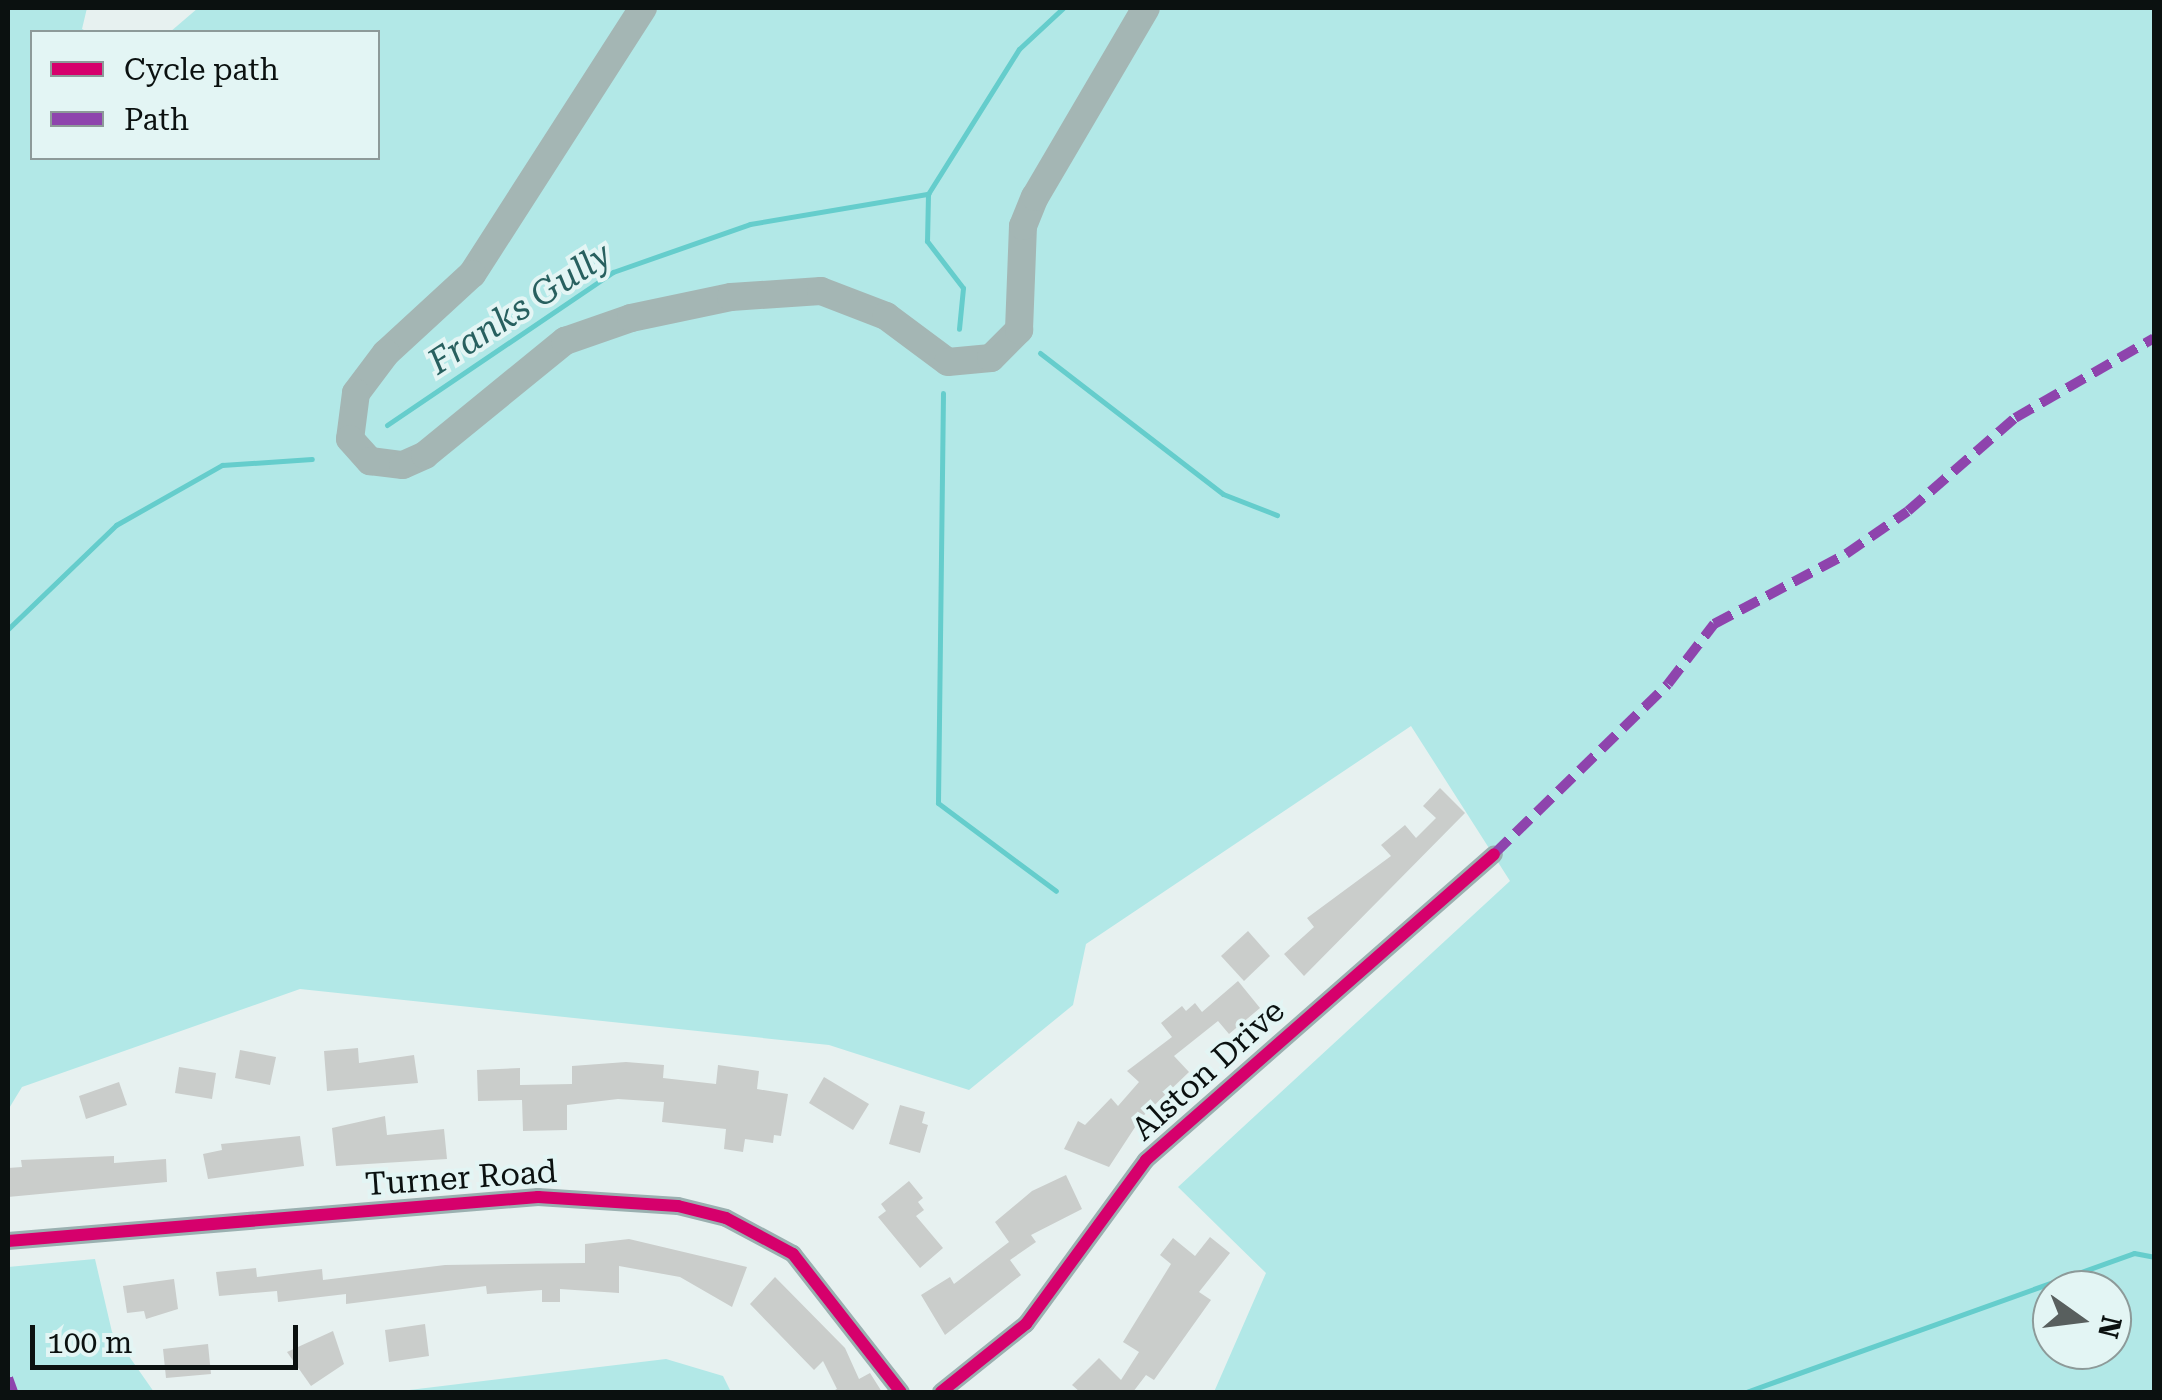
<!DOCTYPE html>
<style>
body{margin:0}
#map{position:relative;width:2162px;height:1400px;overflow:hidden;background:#e7f1f0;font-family:"Roboto Serif",serif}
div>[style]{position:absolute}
.green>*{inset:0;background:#b2e8e7}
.stream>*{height:5px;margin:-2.5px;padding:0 2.5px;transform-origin:2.5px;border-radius:2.5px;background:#65cdcc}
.building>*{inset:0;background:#cacdcb}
.minor>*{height:18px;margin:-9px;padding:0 9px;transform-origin:9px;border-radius:9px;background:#9ab0b0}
.primary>*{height:28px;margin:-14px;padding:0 14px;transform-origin:14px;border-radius:14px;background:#a4b6b4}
.quiet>*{height:10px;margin-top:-5px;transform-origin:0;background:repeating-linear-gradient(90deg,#8e44ad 0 20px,transparent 0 30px)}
.cycleway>*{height:12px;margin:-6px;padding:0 6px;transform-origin:6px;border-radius:6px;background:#d6006c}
span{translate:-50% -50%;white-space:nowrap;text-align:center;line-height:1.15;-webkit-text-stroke:8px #e3f5f4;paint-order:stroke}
.street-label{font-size:32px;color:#0b1110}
.water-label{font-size:35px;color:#28605f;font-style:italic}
.frame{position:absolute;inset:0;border:10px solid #0b1110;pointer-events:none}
.legend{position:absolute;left:30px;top:30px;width:350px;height:130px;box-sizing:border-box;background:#e3f5f4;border:2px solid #8d9a99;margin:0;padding:12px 18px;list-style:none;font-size:30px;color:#0b1110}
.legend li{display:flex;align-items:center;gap:20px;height:50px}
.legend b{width:50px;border:2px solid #8d9a99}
.north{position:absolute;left:2032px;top:1270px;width:100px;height:100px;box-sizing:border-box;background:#e3f5f4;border:2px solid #8d9a99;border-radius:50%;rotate:104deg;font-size:28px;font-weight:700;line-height:40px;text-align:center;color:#0b1110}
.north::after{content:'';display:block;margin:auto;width:35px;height:45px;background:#585f5e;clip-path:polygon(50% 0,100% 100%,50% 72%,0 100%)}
.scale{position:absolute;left:30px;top:1325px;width:268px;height:45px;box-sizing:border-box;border:5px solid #0b1110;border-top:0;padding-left:12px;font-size:30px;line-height:35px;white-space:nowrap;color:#0b1110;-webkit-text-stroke:8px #e3f5f4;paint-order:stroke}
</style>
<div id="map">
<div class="green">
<i style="clip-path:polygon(evenodd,8px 8px,87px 8px,82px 29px,88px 32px,32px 32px,32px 158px,378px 158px,378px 32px,170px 32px,198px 8px,2154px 8px,2154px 1392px,1214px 1392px,1266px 1273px,1178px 1187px,1510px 881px,1411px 726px,1086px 944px,1073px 1005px,969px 1090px,829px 1045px,300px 989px,22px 1087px,8px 1110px,8px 8px,2052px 1290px,2112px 1290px,2112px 1350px,2052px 1350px,2052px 1290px)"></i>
<i style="clip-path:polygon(95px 1259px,112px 1332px,154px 1392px,8px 1392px,8px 1267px)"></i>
<i style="clip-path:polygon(666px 1359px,723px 1376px,731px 1392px,393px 1392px)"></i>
</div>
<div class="stream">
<i style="left:928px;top:194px;width:47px;rotate:91.2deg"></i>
<i style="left:927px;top:241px;width:59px;rotate:52.5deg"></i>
<i style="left:963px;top:288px;width:41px;rotate:95.6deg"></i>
<i style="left:1040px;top:353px;width:231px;rotate:37.6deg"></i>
<i style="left:1223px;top:494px;width:58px;rotate:21.3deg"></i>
<i style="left:943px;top:393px;width:410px;rotate:90.7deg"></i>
<i style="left:938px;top:803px;width:147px;rotate:36.7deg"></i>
<i style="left:387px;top:425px;width:273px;rotate:-34.1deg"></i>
<i style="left:613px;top:272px;width:145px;rotate:-19.3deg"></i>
<i style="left:750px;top:224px;width:181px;rotate:-9.6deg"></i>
<i style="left:928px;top:194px;width:171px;rotate:-57.9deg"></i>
<i style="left:1019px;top:49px;width:60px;rotate:-43deg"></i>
<i style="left:8px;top:629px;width:150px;rotate:-43.9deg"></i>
<i style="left:116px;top:525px;width:122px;rotate:-29.5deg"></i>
<i style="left:222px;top:465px;width:90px;rotate:-3.8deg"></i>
<i style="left:1746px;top:1392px;width:412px;rotate:-19.7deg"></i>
<i style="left:2134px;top:1253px;width:20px;rotate:11deg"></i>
</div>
<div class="building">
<i style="clip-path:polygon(1440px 788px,1465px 813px,1304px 976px,1284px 954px,1314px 927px,1307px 918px,1391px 856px,1381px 845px,1405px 825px,1416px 838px,1436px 818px,1423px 806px)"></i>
<i style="clip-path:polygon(1248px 931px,1270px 956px,1244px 981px,1221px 956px)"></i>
<i style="clip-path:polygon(1238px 981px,1260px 1008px,1229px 1034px,1218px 1021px,1174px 1056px,1189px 1072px,1141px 1118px,1109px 1167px,1064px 1149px,1078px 1121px,1085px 1125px,1111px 1098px,1118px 1106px,1139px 1082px,1127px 1071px,1172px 1037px,1161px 1023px,1182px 1006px,1186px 1011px,1195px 1003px,1202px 1012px)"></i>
<i style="clip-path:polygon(358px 1048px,359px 1063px,414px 1055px,418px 1083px,327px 1091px,324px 1051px)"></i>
<i style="clip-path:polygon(240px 1050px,276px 1057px,270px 1085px,235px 1078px)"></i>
<i style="clip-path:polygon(626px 1062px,664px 1065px,663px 1078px,716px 1084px,718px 1065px,759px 1071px,757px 1089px,788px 1094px,781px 1136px,774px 1135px,773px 1143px,745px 1139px,743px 1152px,724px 1149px,726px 1129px,662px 1122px,664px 1102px,618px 1099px,567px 1105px,567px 1130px,523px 1131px,522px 1100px,478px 1101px,477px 1070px,520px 1068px,520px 1085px,572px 1084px,572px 1066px)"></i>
<i style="clip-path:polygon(179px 1067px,216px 1073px,212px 1099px,175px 1093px)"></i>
<i style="clip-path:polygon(824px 1077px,869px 1104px,853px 1130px,809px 1103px)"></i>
<i style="clip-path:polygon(119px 1082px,127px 1105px,86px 1119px,79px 1096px)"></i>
<i style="clip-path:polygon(900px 1105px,925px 1112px,922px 1123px,928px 1125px,920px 1153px,889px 1144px)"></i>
<i style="clip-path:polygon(385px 1116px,387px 1135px,444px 1129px,447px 1159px,336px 1166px,332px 1128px)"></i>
<i style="clip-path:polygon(300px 1136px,304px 1166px,208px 1179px,203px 1154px,222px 1150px,221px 1144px)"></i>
<i style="clip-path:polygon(114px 1156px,114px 1163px,166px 1159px,167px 1182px,8px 1197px,8px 1168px,22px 1167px,21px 1160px)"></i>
<i style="clip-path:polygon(1066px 1175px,1082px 1209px,1031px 1235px,1036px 1242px,1010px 1260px,1021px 1275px,945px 1335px,921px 1295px,950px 1277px,954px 1284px,1009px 1242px,995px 1222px,1032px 1191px)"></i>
<i style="clip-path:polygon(909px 1181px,923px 1198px,918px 1202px,924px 1210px,916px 1216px,943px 1248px,920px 1268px,878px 1217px,886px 1211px,881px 1204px)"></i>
<i style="clip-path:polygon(1210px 1237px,1230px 1253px,1199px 1292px,1211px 1300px,1154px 1380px,1146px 1375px,1133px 1392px,1080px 1392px,1072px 1385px,1099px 1358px,1121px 1380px,1139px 1352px,1123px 1342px,1171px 1264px,1160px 1255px,1173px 1238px,1195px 1256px)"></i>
<i style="clip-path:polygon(629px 1239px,747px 1267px,732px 1307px,680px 1277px,619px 1266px,619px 1293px,560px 1289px,560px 1302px,542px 1302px,542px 1290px,487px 1294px,486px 1286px,346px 1304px,346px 1294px,278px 1302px,277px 1291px,219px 1296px,216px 1272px,256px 1268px,257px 1277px,322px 1269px,323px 1280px,445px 1265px,585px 1263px,585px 1244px)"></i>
<i style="clip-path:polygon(775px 1277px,845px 1348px,859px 1379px,870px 1373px,882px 1392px,831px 1392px,837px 1389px,823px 1361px,814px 1370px,750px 1304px)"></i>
<i style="clip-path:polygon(174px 1279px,178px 1309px,146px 1319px,144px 1311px,127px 1313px,123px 1286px)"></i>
<i style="clip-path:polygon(425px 1324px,429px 1356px,389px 1362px,385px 1330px)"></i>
<i style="clip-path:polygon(333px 1331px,344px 1364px,311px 1386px,287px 1352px)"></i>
<i style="clip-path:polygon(208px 1344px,211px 1374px,166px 1378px,163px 1349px)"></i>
</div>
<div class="minor">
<i style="left:8px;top:1241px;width:532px;rotate:-4.75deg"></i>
<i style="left:538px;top:1197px;width:140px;rotate:3.7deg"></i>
<i style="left:678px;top:1206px;width:49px;rotate:14deg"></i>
<i style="left:726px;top:1218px;width:76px;rotate:28.2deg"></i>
<i style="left:793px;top:1254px;width:175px;rotate:52deg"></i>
<i style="left:941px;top:1392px;width:109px;rotate:-38.7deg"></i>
<i style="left:1026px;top:1324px;width:203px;rotate:-53.8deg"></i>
<i style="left:1146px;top:1160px;width:463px;rotate:-41.3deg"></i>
</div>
<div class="primary">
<i style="left:643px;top:8px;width:316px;rotate:122.7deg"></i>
<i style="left:472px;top:274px;width:117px;rotate:137.4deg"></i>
<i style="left:386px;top:353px;width:50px;rotate:126.9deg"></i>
<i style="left:356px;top:393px;width:46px;rotate:97.4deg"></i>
<i style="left:350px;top:439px;width:30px;rotate:48deg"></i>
<i style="left:370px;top:461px;width:33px;rotate:7deg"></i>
<i style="left:403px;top:465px;width:24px;rotate:-24deg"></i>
<i style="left:425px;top:455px;width:181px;rotate:-39.2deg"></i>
<i style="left:565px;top:341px;width:70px;rotate:-19.2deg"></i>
<i style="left:631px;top:318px;width:102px;rotate:-11.9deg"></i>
<i style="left:731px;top:297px;width:90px;rotate:-3.8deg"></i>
<i style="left:821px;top:291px;width:70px;rotate:21deg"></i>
<i style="left:886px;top:316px;width:77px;rotate:36.6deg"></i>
<i style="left:948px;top:362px;width:43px;rotate:-5.3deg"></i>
<i style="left:991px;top:358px;width:40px;rotate:-45deg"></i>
<i style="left:1019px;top:330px;width:104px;rotate:-87.8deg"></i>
<i style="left:1023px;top:226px;width:31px;rotate:-68deg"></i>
<i style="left:1035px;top:197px;width:219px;rotate:-59.6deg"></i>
</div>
<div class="quiet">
<i style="left:1494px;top:854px;width:243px;rotate:-44.3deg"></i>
<i style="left:1668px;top:684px;width:76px;rotate:-52.5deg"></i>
<i style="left:1714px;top:624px;width:149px;rotate:-27.9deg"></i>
<i style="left:1846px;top:554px;width:75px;rotate:-34.7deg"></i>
<i style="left:1908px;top:511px;width:142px;rotate:-41deg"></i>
<i style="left:2015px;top:418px;width:160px;rotate:-29.9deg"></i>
<i style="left:8px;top:1378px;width:15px;rotate:70deg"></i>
</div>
<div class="cycleway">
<i style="left:8px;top:1241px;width:532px;rotate:-4.75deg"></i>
<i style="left:538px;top:1197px;width:140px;rotate:3.7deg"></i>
<i style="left:678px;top:1206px;width:49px;rotate:14deg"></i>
<i style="left:726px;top:1218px;width:76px;rotate:28.2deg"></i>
<i style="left:793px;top:1254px;width:175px;rotate:52deg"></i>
<i style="left:941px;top:1392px;width:109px;rotate:-38.7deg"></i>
<i style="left:1026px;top:1324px;width:203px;rotate:-53.8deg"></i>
<i style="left:1146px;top:1160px;width:463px;rotate:-41.3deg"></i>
</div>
<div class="street-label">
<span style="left:1208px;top:1070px;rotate:-42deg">Alston Drive</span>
<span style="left:461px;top:1178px;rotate:-4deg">Turner Road</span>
</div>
<div class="water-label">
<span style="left:520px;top:309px;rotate:-33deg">Franks Gully</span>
</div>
<div class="frame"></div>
<ul class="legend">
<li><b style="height:12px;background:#d6006c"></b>Cycle path</li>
<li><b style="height:12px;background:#8e44ad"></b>Path</li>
</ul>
<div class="north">N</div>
<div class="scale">100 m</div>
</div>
